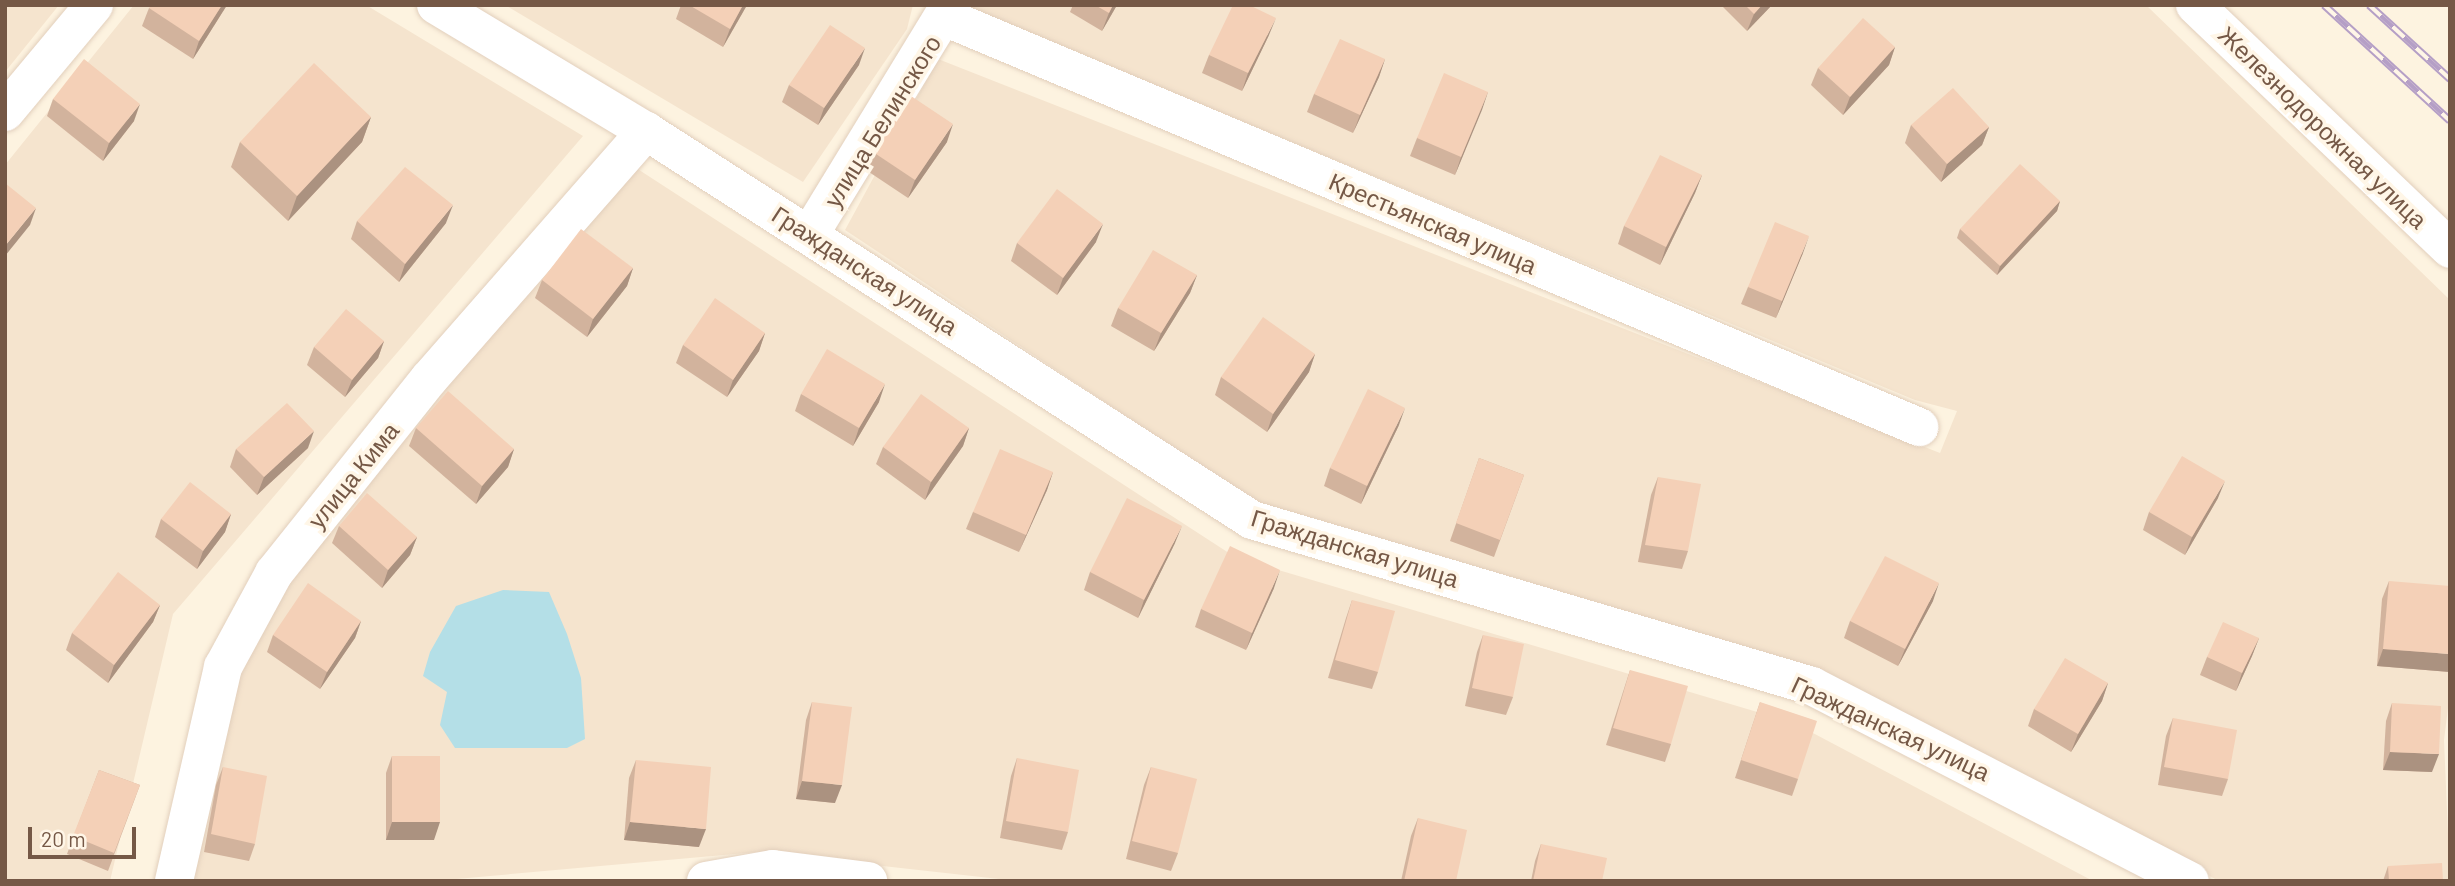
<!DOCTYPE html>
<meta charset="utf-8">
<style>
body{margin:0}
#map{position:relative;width:2455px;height:886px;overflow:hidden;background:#fdf3e0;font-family:Barlow,sans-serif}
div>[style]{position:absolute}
.residential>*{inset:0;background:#f5e4ce}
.water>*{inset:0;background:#b4dfe7}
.roads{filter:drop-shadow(0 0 2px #e2cfbc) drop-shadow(0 0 2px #e2cfbc)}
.minor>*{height:38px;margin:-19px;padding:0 19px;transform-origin:19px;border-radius:19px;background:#fff}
.tertiary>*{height:38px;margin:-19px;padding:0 19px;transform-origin:19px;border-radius:19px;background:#fff}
.rail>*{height:8px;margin-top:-4px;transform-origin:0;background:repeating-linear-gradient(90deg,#fff6e7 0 16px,#b59fc6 0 32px);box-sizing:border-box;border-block:2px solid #b59fc6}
.wall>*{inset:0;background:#d2b39d}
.shaded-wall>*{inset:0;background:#ab9280}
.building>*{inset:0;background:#f4d0b7}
span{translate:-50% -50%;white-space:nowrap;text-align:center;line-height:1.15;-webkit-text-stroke:7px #fff6e7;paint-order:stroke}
.street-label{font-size:24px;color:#755846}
.frame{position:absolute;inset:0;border:7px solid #755846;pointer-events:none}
.scale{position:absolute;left:28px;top:827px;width:108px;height:32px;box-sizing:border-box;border:4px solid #755846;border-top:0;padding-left:9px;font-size:21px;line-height:24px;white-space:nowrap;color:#755846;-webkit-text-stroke:5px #fff6e7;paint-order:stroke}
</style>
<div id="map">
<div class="residential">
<i style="clip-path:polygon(5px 5px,59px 5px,5px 72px)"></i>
<i style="clip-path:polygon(134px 5px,366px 5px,583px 136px,173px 614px,110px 881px,5px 881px,5px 165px)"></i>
<i style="clip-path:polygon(505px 5px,913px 5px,907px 29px,803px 182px)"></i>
<i style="clip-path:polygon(961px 5px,2146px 5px,2450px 300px,2450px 692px,2444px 740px,2450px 881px,2219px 881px,1819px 671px,1260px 505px,845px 230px,938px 59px,1940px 453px,1957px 411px,1915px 400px)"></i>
<i style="clip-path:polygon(633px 166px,1235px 557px,1794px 723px,2093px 881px,1017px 881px,757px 852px,434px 881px,169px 881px,226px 641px)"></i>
</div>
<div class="water">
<i style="clip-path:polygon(503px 590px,549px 592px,567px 634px,581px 678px,585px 739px,567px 748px,455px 748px,440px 725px,447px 692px,423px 676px,430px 652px,456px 606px)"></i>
</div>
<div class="roads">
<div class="minor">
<i style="left:2195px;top:5px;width:353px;rotate:43.7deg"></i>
<i style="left:947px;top:18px;width:1055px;rotate:22.82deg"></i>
<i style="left:5px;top:112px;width:139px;rotate:-50.2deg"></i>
<i style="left:810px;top:234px;width:268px;rotate:-58.6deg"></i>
<i style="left:174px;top:881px;width:220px;rotate:-77.1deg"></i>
<i style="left:223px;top:667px;width:107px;rotate:-61.5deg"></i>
<i style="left:274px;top:573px;width:248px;rotate:-51.4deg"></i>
<i style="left:429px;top:379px;width:330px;rotate:-48.8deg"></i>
<i style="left:706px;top:881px;width:68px;rotate:-10.2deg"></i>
<i style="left:773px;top:869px;width:96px;rotate:7.2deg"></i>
</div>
<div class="tertiary">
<i style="left:436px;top:5px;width:245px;rotate:31deg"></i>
<i style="left:646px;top:131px;width:720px;rotate:32.7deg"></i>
<i style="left:1252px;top:520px;width:584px;rotate:16.51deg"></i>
<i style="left:1812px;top:686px;width:425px;rotate:27.3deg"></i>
</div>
</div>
<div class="rail">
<i style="left:2324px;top:5px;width:171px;rotate:42.6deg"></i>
<i style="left:2369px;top:5px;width:110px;rotate:42.4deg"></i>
</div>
<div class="wall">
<i style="clip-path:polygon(227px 5px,193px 59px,142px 26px,149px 8px)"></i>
<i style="clip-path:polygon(681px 5px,747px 5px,723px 47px,676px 19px)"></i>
<i style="clip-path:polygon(1073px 5px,1117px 5px,1102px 31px,1070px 12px)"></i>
<i style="clip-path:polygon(1721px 5px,1772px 5px,1747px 31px)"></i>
<i style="clip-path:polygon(1269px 35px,1242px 91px,1202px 73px,1209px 55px)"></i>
<i style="clip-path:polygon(1895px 47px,1889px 65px,1843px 115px,1811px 85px,1818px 68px)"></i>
<i style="clip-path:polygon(1385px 59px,1379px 77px,1353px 133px,1307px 112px,1314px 94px)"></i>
<i style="clip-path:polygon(859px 65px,818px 125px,782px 102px,789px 85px)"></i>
<i style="clip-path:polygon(1488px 92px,1455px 175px,1410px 156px,1417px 138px)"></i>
<i style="clip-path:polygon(53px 99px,134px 121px,103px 161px,47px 116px)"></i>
<i style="clip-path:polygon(371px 117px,362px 142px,288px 221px,231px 167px,240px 142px)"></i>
<i style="clip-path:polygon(1911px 125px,1989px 127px,1982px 145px,1941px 182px,1905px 143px)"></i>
<i style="clip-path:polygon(947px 142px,908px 198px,866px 170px,873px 152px)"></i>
<i style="clip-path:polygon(1702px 175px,1695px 193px,1660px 265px,1618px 244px,1624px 226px)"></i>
<i style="clip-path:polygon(2060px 201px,2057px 211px,1997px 275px,1957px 238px,1960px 229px)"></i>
<i style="clip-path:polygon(357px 221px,446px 223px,399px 282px,351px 239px)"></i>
<i style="clip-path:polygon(1096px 242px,1057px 295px,1011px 261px,1017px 243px)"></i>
<i style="clip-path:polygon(1803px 253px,1776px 318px,1741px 304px,1748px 287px)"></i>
<i style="clip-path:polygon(633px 268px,627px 286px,587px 337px,535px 298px,542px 280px)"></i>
<i style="clip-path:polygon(1197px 275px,1190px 293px,1154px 351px,1111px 326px,1118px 308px)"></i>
<i style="clip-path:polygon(765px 333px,759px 351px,727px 397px,676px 363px,683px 345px)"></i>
<i style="clip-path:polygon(384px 341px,378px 358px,345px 397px,307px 365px,314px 347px)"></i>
<i style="clip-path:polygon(1315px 354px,1309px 372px,1267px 432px,1215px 395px,1221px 377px)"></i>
<i style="clip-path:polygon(801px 394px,879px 402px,853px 446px,795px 411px)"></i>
<i style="clip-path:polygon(1399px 425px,1361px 504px,1324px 486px,1330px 468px)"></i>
<i style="clip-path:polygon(416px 428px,514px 449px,508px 467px,476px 504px,409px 446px)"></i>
<i style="clip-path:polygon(969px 428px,963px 446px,925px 500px,876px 464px,883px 447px)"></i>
<i style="clip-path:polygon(308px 448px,257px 495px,230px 467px,236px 449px)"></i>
<i style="clip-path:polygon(1479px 458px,1524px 475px,1494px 557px,1450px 541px)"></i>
<i style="clip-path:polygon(1053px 472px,1047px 490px,1019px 552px,966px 529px,973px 512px)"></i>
<i style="clip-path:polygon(1658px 477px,1688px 551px,1682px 569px,1638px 562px,1651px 495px)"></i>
<i style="clip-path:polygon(2218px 498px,2185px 555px,2143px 530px,2149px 512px)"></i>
<i style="clip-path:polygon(231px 514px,225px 532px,197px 569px,155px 537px,161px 519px)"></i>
<i style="clip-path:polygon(339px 526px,417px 537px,410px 555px,382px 588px,332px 543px)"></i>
<i style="clip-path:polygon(1175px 543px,1138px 618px,1084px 590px,1090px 572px)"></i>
<i style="clip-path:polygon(2389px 581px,2450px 672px,2377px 666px,2382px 599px)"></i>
<i style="clip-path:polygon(1274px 588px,1246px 650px,1195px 627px,1201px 609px)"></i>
<i style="clip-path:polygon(1352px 600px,1378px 672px,1372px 689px,1328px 678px,1346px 618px)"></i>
<i style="clip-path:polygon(1933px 601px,1898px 666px,1844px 638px,1850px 621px)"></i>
<i style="clip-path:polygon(160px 605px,153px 622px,108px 683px,66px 650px,72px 633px)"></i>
<i style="clip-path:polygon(361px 621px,355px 638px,320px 689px,267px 652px,273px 635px)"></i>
<i style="clip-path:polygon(1483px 635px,1513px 697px,1506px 715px,1465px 706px,1477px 652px)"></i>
<i style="clip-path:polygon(2259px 638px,2252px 656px,2236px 691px,2200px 675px,2207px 657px)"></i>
<i style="clip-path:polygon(1630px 670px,1671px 744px,1665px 762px,1606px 745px)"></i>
<i style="clip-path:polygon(2108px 683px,2102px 701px,2071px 752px,2028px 726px,2034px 709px)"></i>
<i style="clip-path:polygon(812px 702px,835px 803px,796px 799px,806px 720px)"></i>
<i style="clip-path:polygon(1760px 702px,1798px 779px,1792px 796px,1735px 778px)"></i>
<i style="clip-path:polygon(2392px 703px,2432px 772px,2383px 770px,2386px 721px)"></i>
<i style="clip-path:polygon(2173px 718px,2228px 779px,2222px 796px,2158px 785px,2166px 736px)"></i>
<i style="clip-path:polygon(392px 756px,434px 840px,386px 840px,386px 773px)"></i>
<i style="clip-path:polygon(1017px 758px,1068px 832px,1062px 850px,1000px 838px,1011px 776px)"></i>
<i style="clip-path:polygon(636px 760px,699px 847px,624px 840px,629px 778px)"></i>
<i style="clip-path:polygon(223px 767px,255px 844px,249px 861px,204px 852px,216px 785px)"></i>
<i style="clip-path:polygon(1151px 767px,1178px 853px,1171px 871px,1126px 859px,1144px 785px)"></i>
<i style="clip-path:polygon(99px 770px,140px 785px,108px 871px,67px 854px)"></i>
<i style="clip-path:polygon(1418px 818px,1456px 881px,1401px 881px,1411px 836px)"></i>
<i style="clip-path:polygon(1541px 844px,1602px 881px,1531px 881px,1535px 861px)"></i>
<i style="clip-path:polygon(2388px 866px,2443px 881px,2383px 881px)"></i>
</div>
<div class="shaded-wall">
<i style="clip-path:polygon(222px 5px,227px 5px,193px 59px,199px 41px)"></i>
<i style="clip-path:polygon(743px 5px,747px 5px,723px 47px,730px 29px)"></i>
<i style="clip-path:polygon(1113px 5px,1117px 5px,1102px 31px,1109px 13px)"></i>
<i style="clip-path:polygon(1762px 5px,1772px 5px,1747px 31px,1754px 14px)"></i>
<i style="clip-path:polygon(1276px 18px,1269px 35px,1242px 91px,1248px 73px)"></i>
<i style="clip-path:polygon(1895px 47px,1889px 65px,1843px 115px,1850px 97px)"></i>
<i style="clip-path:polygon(865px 48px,859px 65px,818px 125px,824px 108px)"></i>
<i style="clip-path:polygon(1385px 59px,1379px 77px,1353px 133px,1360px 115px)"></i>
<i style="clip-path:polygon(1488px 92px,1482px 110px,1455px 175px,1461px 157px)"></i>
<i style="clip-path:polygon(140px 104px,134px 121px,103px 161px,109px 143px)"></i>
<i style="clip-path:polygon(371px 117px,362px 142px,288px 221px,297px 196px)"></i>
<i style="clip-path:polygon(953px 124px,947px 142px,908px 198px,915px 180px)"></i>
<i style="clip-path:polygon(1989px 127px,1982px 145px,1941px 182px,1947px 164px)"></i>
<i style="clip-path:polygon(1702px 175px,1695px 193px,1660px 265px,1666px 247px)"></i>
<i style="clip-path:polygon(2060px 201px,2057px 211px,1997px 275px,2000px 266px)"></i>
<i style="clip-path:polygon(453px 205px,446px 223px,399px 282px,405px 264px)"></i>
<i style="clip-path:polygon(36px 208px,30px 225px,5px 256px,5px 246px)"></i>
<i style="clip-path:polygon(1103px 224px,1096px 242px,1057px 295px,1063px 278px)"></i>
<i style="clip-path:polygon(1809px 236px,1803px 253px,1776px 318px,1782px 301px)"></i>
<i style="clip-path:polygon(633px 268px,627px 286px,587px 337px,593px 319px)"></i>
<i style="clip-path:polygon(1197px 275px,1190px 293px,1154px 351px,1161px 333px)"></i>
<i style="clip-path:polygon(765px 333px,759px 351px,727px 397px,733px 380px)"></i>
<i style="clip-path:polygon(384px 341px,378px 358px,345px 397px,352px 380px)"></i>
<i style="clip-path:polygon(1315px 354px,1309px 372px,1267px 432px,1273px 414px)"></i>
<i style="clip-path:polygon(885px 384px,879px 402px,853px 446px,859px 428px)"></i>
<i style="clip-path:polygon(1405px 408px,1399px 425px,1361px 504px,1367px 486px)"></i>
<i style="clip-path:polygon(969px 428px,963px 446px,925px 500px,931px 482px)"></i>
<i style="clip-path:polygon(314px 431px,308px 448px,257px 495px,264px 477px)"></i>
<i style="clip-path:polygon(514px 449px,508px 467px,476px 504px,482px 486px)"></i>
<i style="clip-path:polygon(1053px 472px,1047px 490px,1019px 552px,1026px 535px)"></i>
<i style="clip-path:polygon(2225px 481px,2218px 498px,2185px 555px,2192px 537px)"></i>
<i style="clip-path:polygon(231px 514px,225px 532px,197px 569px,203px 551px)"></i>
<i style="clip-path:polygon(1182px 526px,1175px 543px,1138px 618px,1144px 600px)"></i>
<i style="clip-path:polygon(417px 537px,410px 555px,382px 588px,388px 570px)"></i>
<i style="clip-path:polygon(1280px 570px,1274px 588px,1246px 650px,1252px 633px)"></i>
<i style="clip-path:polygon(1939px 583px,1933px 601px,1898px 666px,1905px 649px)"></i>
<i style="clip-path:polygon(160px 605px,153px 622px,108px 683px,114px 665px)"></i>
<i style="clip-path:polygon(361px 621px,355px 638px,320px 689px,327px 672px)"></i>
<i style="clip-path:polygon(2259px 638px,2252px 656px,2236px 691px,2242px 673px)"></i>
<i style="clip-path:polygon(2383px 649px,2450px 654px,2450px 672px,2377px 666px)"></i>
<i style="clip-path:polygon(2108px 683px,2102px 701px,2071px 752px,2078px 734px)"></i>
<i style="clip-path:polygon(2390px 752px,2439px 754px,2432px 772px,2383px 770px)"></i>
<i style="clip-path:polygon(802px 781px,842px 785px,835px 803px,796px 799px)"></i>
<i style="clip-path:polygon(392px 822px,440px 822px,434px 840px,386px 840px)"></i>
<i style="clip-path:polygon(630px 822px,706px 829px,699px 847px,624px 840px)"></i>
</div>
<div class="building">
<i style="clip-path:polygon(151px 5px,222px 5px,199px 41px,149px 8px)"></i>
<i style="clip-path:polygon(689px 5px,743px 5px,730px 29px)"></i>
<i style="clip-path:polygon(1095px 5px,1113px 5px,1109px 13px)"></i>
<i style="clip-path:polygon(1233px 5px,1249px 5px,1276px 18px,1248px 73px,1209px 55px)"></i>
<i style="clip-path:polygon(1745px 5px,1762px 5px,1754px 14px)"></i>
<i style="clip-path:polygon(1863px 18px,1895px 47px,1850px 97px,1818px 68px)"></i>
<i style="clip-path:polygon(830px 25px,865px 48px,824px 108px,789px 85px)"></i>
<i style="clip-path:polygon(1340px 39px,1385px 59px,1360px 115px,1314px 94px)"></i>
<i style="clip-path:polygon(84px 59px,140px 104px,109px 143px,53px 99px)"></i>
<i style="clip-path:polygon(314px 63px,371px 117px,297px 196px,240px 142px)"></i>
<i style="clip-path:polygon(1444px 73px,1488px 92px,1461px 157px,1417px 138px)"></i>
<i style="clip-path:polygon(1953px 88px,1989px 127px,1947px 164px,1911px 125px)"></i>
<i style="clip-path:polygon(911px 96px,953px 124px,915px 180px,873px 152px)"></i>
<i style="clip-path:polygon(1660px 155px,1702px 175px,1666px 247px,1624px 226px)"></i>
<i style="clip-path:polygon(2020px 164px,2060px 201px,2000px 266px,1960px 229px)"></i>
<i style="clip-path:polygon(405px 167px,453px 205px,405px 264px,357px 221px)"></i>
<i style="clip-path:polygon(5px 183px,36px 208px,5px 246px)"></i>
<i style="clip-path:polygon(1057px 189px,1103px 224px,1063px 278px,1017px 243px)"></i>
<i style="clip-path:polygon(1775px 222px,1809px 236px,1782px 301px,1748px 287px)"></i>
<i style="clip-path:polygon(581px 229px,633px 268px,593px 319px,542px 280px)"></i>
<i style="clip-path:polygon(1153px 250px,1197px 275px,1161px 333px,1118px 308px)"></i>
<i style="clip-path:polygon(715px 298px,765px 333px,733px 380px,683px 345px)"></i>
<i style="clip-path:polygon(346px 309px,384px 341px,352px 380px,314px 347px)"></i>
<i style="clip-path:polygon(1263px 317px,1315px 354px,1273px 414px,1221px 377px)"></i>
<i style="clip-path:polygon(827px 349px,885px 384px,859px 428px,801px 394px)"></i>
<i style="clip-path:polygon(1368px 389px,1405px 408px,1367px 486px,1330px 468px)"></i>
<i style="clip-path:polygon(448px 391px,514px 449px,482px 486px,416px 428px)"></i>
<i style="clip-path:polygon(921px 394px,969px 428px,931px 482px,883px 447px)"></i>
<i style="clip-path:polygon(287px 403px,314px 431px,264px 477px,236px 449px)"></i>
<i style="clip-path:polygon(1000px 449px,1053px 472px,1026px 535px,973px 512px)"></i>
<i style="clip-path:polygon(2182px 456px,2225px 481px,2192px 537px,2149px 512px)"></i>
<i style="clip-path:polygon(1479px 458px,1524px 475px,1500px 540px,1456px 523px)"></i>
<i style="clip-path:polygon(1658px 477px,1701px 484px,1688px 551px,1645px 545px)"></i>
<i style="clip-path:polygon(190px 482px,231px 514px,203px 551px,161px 519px)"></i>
<i style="clip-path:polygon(367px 493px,417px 537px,388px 570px,339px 526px)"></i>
<i style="clip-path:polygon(1127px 498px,1182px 526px,1144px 600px,1090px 572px)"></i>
<i style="clip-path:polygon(1230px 546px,1280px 570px,1252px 633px,1201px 609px)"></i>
<i style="clip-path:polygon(1885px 556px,1939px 583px,1905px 649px,1850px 621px)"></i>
<i style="clip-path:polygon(118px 572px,160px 605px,114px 665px,72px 633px)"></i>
<i style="clip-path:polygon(2389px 581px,2450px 586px,2450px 654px,2383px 649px)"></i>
<i style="clip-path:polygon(308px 583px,361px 621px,327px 672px,273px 635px)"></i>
<i style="clip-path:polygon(1352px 600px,1395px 611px,1378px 672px,1335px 660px)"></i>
<i style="clip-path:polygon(2223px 622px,2259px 638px,2242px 673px,2207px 657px)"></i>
<i style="clip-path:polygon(1483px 635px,1524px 644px,1513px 697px,1472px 688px)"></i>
<i style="clip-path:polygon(2065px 658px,2108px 683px,2078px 734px,2034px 709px)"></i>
<i style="clip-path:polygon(1630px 670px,1688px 686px,1671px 744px,1613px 728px)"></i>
<i style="clip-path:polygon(812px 702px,852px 707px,842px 785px,802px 781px)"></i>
<i style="clip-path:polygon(1760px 702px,1817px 721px,1798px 779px,1741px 760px)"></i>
<i style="clip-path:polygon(2392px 703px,2441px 706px,2439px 754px,2390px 752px)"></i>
<i style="clip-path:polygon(2173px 718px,2237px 730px,2228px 779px,2164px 767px)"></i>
<i style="clip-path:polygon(392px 756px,440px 756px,440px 822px,392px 822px)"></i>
<i style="clip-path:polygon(1017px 758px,1079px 770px,1068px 832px,1006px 821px)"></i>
<i style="clip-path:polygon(636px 760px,711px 767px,706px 829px,630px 822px)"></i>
<i style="clip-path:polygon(223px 767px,267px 776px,255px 844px,211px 834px)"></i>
<i style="clip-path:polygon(1151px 767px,1197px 779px,1178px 853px,1132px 841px)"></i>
<i style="clip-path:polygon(99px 770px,140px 785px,114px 853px,73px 836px)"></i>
<i style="clip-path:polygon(1418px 818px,1467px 830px,1456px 881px,1404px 881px)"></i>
<i style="clip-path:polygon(1541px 844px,1607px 858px,1602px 881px,1533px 881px)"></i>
<i style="clip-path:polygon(2442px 863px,2443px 881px,2389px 881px,2388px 866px)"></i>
</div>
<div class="street-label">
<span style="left:882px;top:121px;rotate:-58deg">улица Белинского</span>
<span style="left:2323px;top:127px;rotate:44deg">Железнодорожная улица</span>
<span style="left:1433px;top:223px;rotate:23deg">Крестьянская улица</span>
<span style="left:865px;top:270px;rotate:33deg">Гражданская улица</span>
<span style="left:353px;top:475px;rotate:-51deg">улица Кима</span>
<span style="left:1355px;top:548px;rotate:17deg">Гражданская улица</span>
<span style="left:1891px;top:728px;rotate:25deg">Гражданская улица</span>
</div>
<div class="frame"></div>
<div class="scale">20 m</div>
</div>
